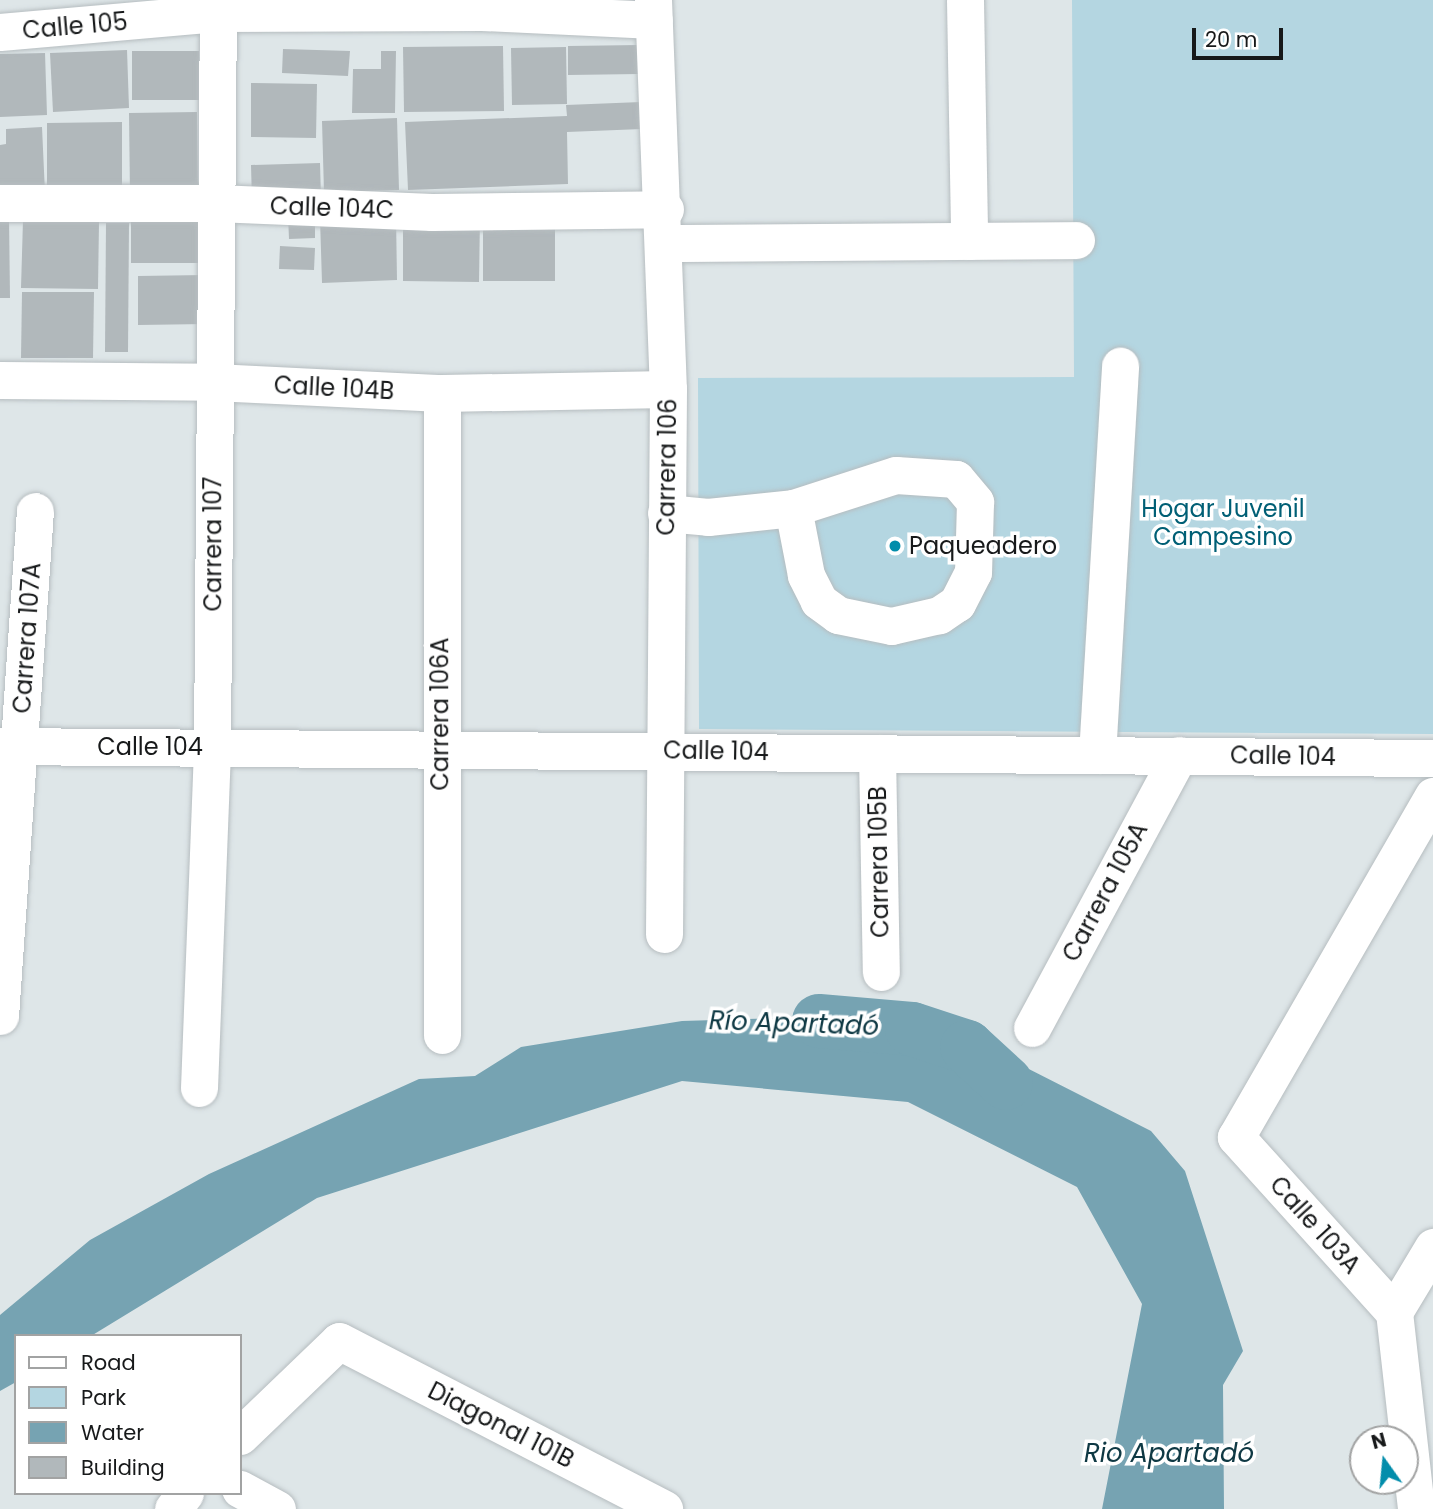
<!DOCTYPE html>
<meta charset="utf-8">
<style>
body{margin:0}
#map{position:relative;width:1433px;height:1509px;overflow:hidden;background:#dee6e8;font-family:Poppins,sans-serif}
div>[style]{position:absolute}
.green>*{inset:0;background:#b4d6e1}
.water>*{inset:0;background:#76a3b2}
.river>*{height:54px;margin:-27px;padding:0 27px;transform-origin:27px;border-radius:27px;background:#76a3b2}
.building>*{inset:0;background:#b1b8bb}
.roads{filter:drop-shadow(0 0 2px #b6bdc0) drop-shadow(0 0 2px #b6bdc0)}
.minor>*{height:37px;margin:-18.5px;padding:0 18.5px;transform-origin:18.5px;border-radius:18.5px;background:#fff}
.dots>*{width:19px;height:19px;translate:-50% -50%;box-sizing:border-box;border:4px solid #fff;border-radius:50%}
span{translate:-50% -50%;white-space:nowrap;text-align:center;line-height:1.15;-webkit-text-stroke:7px #fff;paint-order:stroke}
.street-label{font-size:24px;color:#17191a}
.park-label{font-size:24px;color:#005f75}
.poi-label{font-size:24px;color:#17191a}
.left{translate:0 -50%;text-align:left}
.water-label{font-size:26px;color:#0f3944;font-style:italic}
.legend{position:absolute;left:14px;top:1334px;width:228px;height:161px;box-sizing:border-box;background:#fff;border:2px solid #a2a3a3;margin:0;padding:9px 12px;list-style:none;font-size:21px;color:#17191a}
.legend li{display:flex;align-items:center;gap:14px;height:35px}
.legend b{width:35px;border:2px solid #a2a3a3}
.north{position:absolute;left:1349px;top:1425px;width:70px;height:70px;box-sizing:border-box;background:#fff;border:2px solid #a2a3a3;border-radius:50%;rotate:345deg;font-size:19px;font-weight:700;line-height:28px;text-align:center;color:#17191a}
.north::after{content:'';display:block;margin:auto;width:24px;height:32px;background:#028dab;clip-path:polygon(50% 0,100% 100%,50% 72%,0 100%)}
.scale{position:absolute;left:1192px;top:28px;width:91px;height:32px;box-sizing:border-box;border:4px solid #17191a;border-top:0;padding-left:9px;font-size:21px;line-height:24px;white-space:nowrap;color:#17191a;-webkit-text-stroke:5px #fff;paint-order:stroke}
</style>
<div id="map">
<div class="green">
<i style="clip-path:polygon(1072px 0,1433px 0,1433px 734px,699px 729px,698px 378px,1074px 377px)"></i>
</div>
<div class="water">
<i style="clip-path:polygon(784px 1018px,875px 1022px,999px 1054px,1151px 1131px,1185px 1171px,1243px 1351px,1223px 1385px,1224px 1509px,1102px 1509px,1142px 1304px,1077px 1187px,908px 1102px,682px 1081px,317px 1198px,91px 1336px,16px 1336px,16px 1382px,0 1391px,0 1315px,90px 1240px,209px 1174px,419px 1079px,475px 1076px,521px 1047px,682px 1021px)"></i>
</div>
<div class="river">
<i style="left:819px;top:1021px;width:93px;rotate:4.9deg"></i>
<i style="left:912px;top:1029px;width:58px;rotate:18.1deg"></i>
<i style="left:967px;top:1047px;width:53px;rotate:42.7deg"></i>
</div>
<div class="building">
<i style="clip-path:polygon(639px 45px,639px 74px,568px 75px,568px 46px)"></i>
<i style="clip-path:polygon(503px 46px,504px 111px,404px 112px,403px 47px)"></i>
<i style="clip-path:polygon(566px 47px,567px 104px,512px 105px,511px 48px)"></i>
<i style="clip-path:polygon(283px 49px,350px 51px,348px 76px,282px 73px)"></i>
<i style="clip-path:polygon(127px 50px,129px 108px,53px 112px,50px 53px)"></i>
<i style="clip-path:polygon(132px 51px,199px 51px,199px 100px,132px 100px)"></i>
<i style="clip-path:polygon(381px 51px,396px 51px,395px 113px,352px 113px,353px 69px,381px 69px)"></i>
<i style="clip-path:polygon(45px 53px,47px 115px,0 117px,0 54px)"></i>
<i style="clip-path:polygon(251px 83px,317px 84px,316px 138px,251px 137px)"></i>
<i style="clip-path:polygon(641px 102px,642px 129px,567px 132px,568px 184px,408px 190px,405px 122px,567px 116px,566px 105px)"></i>
<i style="clip-path:polygon(197px 112px,198px 194px,130px 195px,129px 113px)"></i>
<i style="clip-path:polygon(397px 118px,399px 190px,324px 192px,322px 121px)"></i>
<i style="clip-path:polygon(122px 122px,122px 193px,47px 193px,47px 123px)"></i>
<i style="clip-path:polygon(42px 127px,45px 193px,0 195px,0 145px,6px 144px,6px 129px)"></i>
<i style="clip-path:polygon(320px 163px,321px 199px,252px 201px,251px 165px)"></i>
<i style="clip-path:polygon(315px 214px,315px 238px,289px 239px,288px 215px)"></i>
<i style="clip-path:polygon(131px 215px,206px 216px,206px 263px,131px 263px)"></i>
<i style="clip-path:polygon(403px 216px,480px 216px,479px 282px,403px 281px)"></i>
<i style="clip-path:polygon(483px 216px,555px 216px,555px 281px,483px 281px)"></i>
<i style="clip-path:polygon(396px 217px,397px 280px,322px 283px,320px 219px)"></i>
<i style="clip-path:polygon(0 218px,9px 218px,10px 298px,0 298px)"></i>
<i style="clip-path:polygon(23px 220px,99px 222px,98px 289px,21px 288px)"></i>
<i style="clip-path:polygon(106px 223px,129px 223px,128px 352px,105px 352px)"></i>
<i style="clip-path:polygon(280px 246px,315px 248px,314px 270px,279px 269px)"></i>
<i style="clip-path:polygon(205px 275px,206px 324px,138px 325px,138px 276px)"></i>
<i style="clip-path:polygon(22px 292px,94px 292px,93px 358px,21px 358px)"></i>
</div>
<div class="roads">
<div class="minor">
<i style="left:653px;top:0;width:389px;rotate:87.8deg"></i>
<i style="left:668px;top:389px;width:545px;rotate:90.42deg"></i>
<i style="left:965px;top:0;width:241px;rotate:89deg"></i>
<i style="left:0;top:32px;width:218px;rotate:-5deg"></i>
<i style="left:217px;top:13px;width:265px;rotate:-0.2deg"></i>
<i style="left:482px;top:12px;width:172px;rotate:2.7deg"></i>
<i style="left:0;top:203px;width:216px"></i>
<i style="left:216px;top:203px;width:216px;rotate:2.4deg"></i>
<i style="left:432px;top:212px;width:233px;rotate:-0.7deg"></i>
<i style="left:666px;top:243px;width:410px;rotate:-0.4deg"></i>
<i style="left:0;top:380px;width:214px;rotate:0.5deg"></i>
<i style="left:214px;top:382px;width:228px;rotate:2.8deg"></i>
<i style="left:442px;top:393px;width:226px;rotate:-1deg"></i>
<i style="left:666px;top:513px;width:42px;rotate:5.4deg"></i>
<i style="left:708px;top:517px;width:85px;rotate:-6deg"></i>
<i style="left:793px;top:508px;width:108px;rotate:-17.8deg"></i>
<i style="left:896px;top:475px;width:60px;rotate:3.8deg"></i>
<i style="left:956px;top:479px;width:30px;rotate:50deg"></i>
<i style="left:975px;top:502px;width:70px;rotate:91.6deg"></i>
<i style="left:973px;top:572px;width:35px;rotate:117deg"></i>
<i style="left:957px;top:603px;width:22px;rotate:146deg"></i>
<i style="left:939px;top:615px;width:49px;rotate:167.1deg"></i>
<i style="left:891px;top:626px;width:54px;rotate:-168.3deg"></i>
<i style="left:838px;top:615px;width:24px;rotate:-144deg"></i>
<i style="left:819px;top:601px;width:29px;rotate:-117deg"></i>
<i style="left:806px;top:575px;width:68px;rotate:-101deg"></i>
<i style="left:0;top:746px;width:1433px;rotate:0.48deg"></i>
<i style="left:877px;top:753px;width:219px;rotate:89deg"></i>
<i style="left:1097px;top:755px;width:390px;rotate:-86.6deg"></i>
<i style="left:0;top:1016px;width:506px;rotate:-86.04deg"></i>
<i style="left:1032px;top:1028px;width:310px;rotate:-61.7deg"></i>
<i style="left:442px;top:1035px;width:642px;rotate:-90deg"></i>
<i style="left:199px;top:1088px;width:341px;rotate:-87.8deg"></i>
<i style="left:212px;top:747px;width:747px;rotate:-89.54deg"></i>
<i style="left:1394px;top:1312px;width:236px;rotate:-132.1deg"></i>
<i style="left:1236px;top:1137px;width:394px;rotate:-60deg"></i>
<i style="left:1394px;top:1312px;width:198px;rotate:83.6deg"></i>
<i style="left:1394px;top:1312px;width:76px;rotate:-59deg"></i>
<i style="left:240px;top:1436px;width:137px;rotate:-43.8deg"></i>
<i style="left:339px;top:1341px;width:366px;rotate:27.3deg"></i>
<i style="left:240px;top:1489px;width:42px;rotate:28.4deg"></i>
<i style="left:173px;top:1509px;width:20px;rotate:-53deg"></i>
</div>
</div>
<div class="dots">
<i style="left:895px;top:546px;background:#028dab"></i>
</div>
<div class="street-label">
<span style="left:75px;top:26px;rotate:-5deg">Calle 105</span>
<span style="left:332px;top:208px;rotate:2deg">Calle 104C</span>
<span style="left:334px;top:388px;rotate:3deg">Calle 104B</span>
<span style="left:667px;top:467px;rotate:-89deg">Carrera 106</span>
<span style="left:213px;top:544px;rotate:-90deg">Carrera 107</span>
<span style="left:27px;top:638px;rotate:-86deg">Carrera 107A</span>
<span style="left:440px;top:714px;rotate:-90deg">Carrera 106A</span>
<span style="left:150px;top:747px">Calle 104</span>
<span style="left:716px;top:751px;rotate:1deg">Calle 104</span>
<span style="left:1283px;top:756px;rotate:1deg">Calle 104</span>
<span style="left:879px;top:862px;rotate:-91deg">Carrera 105B</span>
<span style="left:1105px;top:892px;rotate:-62deg">Carrera 105A</span>
<span style="left:1315px;top:1225px;rotate:48deg">Calle 103A</span>
<span style="left:501px;top:1425px;rotate:27deg">Diagonal 101B</span>
</div>
<div class="park-label">
<span style="left:1223px;top:523px">Hogar Juvenil<br>Campesino</span>
</div>
<div class="poi-label">
<span class="left" style="left:909px;top:546px">Paqueadero</span>
</div>
<div class="water-label">
<span style="left:794px;top:1024px;rotate:2deg">Río Apartadó</span>
<span style="left:1169px;top:1454px">Rio Apartadó</span>
</div>
<ul class="legend">
<li><b style="height:9px;background:#fff"></b>Road</li>
<li><b style="height:19px;background:#b4d6e1"></b>Park</li>
<li><b style="height:19px;background:#76a3b2"></b>Water</li>
<li><b style="height:19px;background:#b1b8bb"></b>Building</li>
</ul>
<div class="north">N</div>
<div class="scale">20 m</div>
</div>
